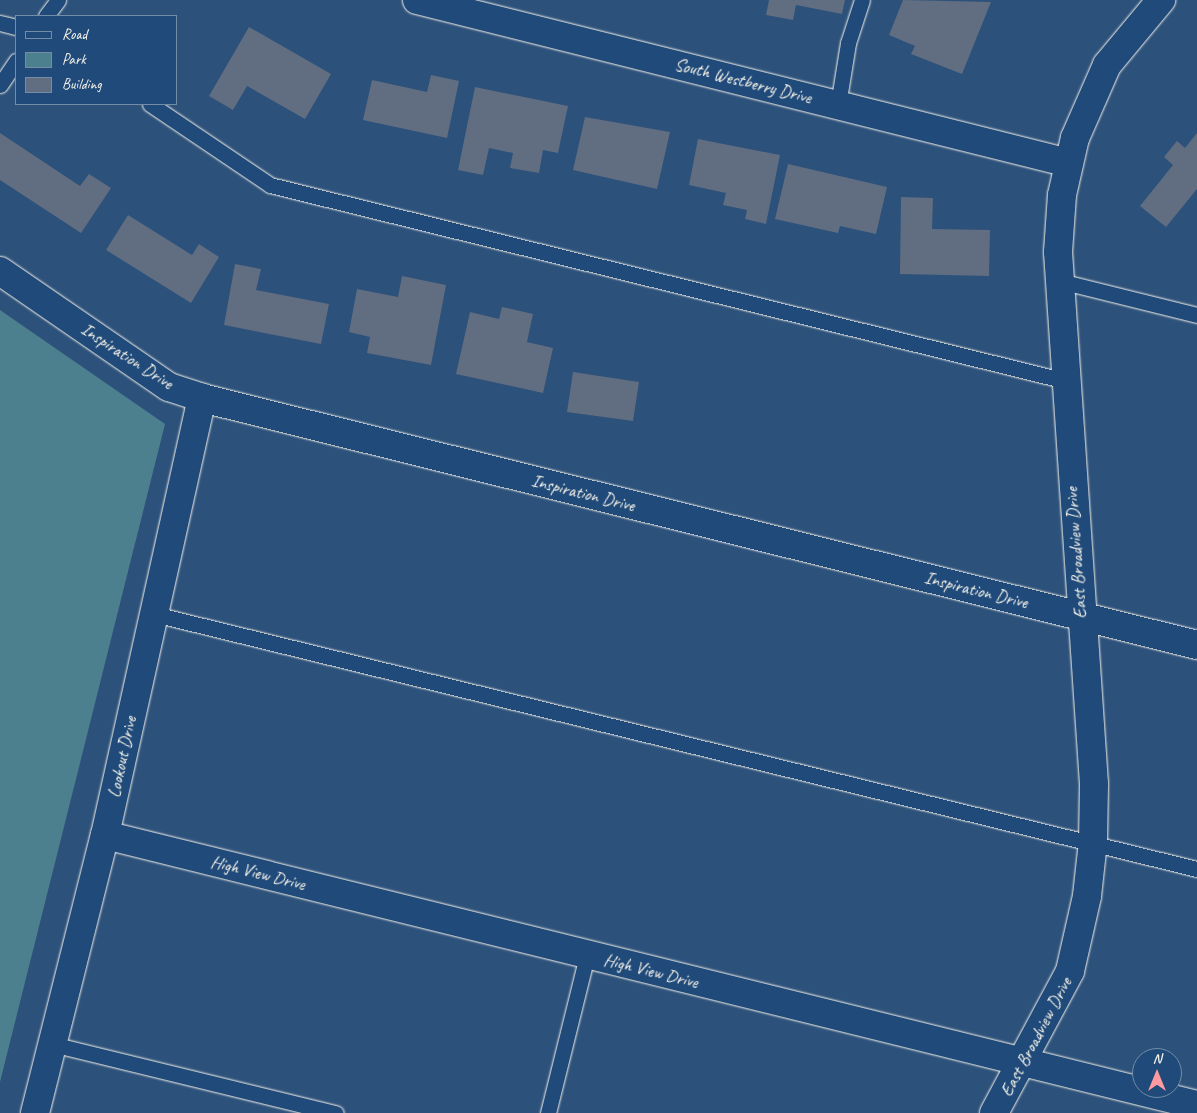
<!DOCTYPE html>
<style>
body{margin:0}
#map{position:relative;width:1197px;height:1113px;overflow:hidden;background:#2c517b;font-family:Caveat,sans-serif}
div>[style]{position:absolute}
.green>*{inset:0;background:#4c808e}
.building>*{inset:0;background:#616d80}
.roads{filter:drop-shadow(0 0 1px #f4f1e8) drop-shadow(0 0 1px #f4f1e8)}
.lane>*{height:15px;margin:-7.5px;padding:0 7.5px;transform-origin:7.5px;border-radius:7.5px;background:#1f4a7a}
.street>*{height:28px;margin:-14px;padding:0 14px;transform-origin:14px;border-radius:14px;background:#1f4a7a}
span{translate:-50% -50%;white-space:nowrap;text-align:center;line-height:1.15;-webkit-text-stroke:4px #1f4a7a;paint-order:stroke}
.street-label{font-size:18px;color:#f4f1e8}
.legend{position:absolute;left:15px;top:15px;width:162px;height:90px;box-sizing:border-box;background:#1f4a7a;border:1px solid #748da6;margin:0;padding:6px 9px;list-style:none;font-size:15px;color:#f4f1e8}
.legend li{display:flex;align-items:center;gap:10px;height:25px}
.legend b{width:25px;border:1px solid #748da6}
.north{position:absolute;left:1132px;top:1048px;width:50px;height:50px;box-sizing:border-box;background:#1f4a7a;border:1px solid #748da6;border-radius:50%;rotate:0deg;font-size:14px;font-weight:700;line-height:20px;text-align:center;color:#f4f1e8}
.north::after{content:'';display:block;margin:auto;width:18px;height:22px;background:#ff9aa2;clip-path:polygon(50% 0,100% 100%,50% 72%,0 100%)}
</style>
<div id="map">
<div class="green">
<i style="clip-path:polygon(0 310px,165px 424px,0 1082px)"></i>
</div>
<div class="building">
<i style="clip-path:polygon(769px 0,845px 0,842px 14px,796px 5px,793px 20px,766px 15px)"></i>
<i style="clip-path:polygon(903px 0,991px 2px,962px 74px,911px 54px,915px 46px,889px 35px)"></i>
<i style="clip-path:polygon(249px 27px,331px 74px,305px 119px,247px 86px,233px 110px,209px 96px)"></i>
<i style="clip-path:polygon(431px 75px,459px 81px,447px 138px,363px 120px,372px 80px,427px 92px)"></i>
<i style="clip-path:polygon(475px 87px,568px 106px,558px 153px,543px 150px,539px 173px,510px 168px,513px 153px,489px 148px,483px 175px,458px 170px)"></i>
<i style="clip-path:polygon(585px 117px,670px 132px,657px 189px,573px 170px)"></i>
<i style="clip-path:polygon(0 133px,80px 186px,89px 174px,111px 188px,81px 233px,0 180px)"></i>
<i style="clip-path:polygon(1197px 133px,1197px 189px,1166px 227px,1140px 206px,1173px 165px,1164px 157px,1177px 141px,1185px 148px)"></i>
<i style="clip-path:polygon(698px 139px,780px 155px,766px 224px,745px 219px,747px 210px,723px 205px,726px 193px,689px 185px)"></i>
<i style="clip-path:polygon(788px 164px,887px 187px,876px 234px,840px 226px,838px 233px,775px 219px)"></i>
<i style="clip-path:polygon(901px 197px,933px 198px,932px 229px,990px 230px,989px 276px,900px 274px)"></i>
<i style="clip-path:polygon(128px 215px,192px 255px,199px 244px,219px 257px,191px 303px,106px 250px)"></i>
<i style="clip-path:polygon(235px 264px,261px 269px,256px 290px,329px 304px,321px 344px,224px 325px)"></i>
<i style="clip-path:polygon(402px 276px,446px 285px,431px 365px,367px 353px,370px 337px,349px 332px,357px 289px,398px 297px)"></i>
<i style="clip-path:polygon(502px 307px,533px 314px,527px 342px,553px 348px,543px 393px,456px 374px,470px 312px,499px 319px)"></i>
<i style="clip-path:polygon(573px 372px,639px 382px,633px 421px,567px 412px)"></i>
</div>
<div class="roads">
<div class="lane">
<i style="left:46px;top:16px;width:20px;rotate:-53deg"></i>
<i style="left:0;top:23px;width:16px;rotate:14deg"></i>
<i style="left:0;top:85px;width:29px;rotate:-56deg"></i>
<i style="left:150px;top:104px;width:145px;rotate:34deg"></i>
<i style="left:270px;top:185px;width:820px;rotate:13.83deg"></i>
<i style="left:838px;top:105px;width:63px;rotate:-80.8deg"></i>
<i style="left:848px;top:43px;width:45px;rotate:-72deg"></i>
<i style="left:1060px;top:281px;width:141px;rotate:13.9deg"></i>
<i style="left:154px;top:614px;width:1074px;rotate:13.74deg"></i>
<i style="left:52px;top:1044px;width:292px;rotate:13.7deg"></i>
<i style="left:548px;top:1113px;width:163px;rotate:-76.1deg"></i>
</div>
<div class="street">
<i style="left:417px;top:0;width:672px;rotate:14.04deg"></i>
<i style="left:0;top:271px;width:205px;rotate:34.5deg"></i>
<i style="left:169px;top:387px;width:35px;rotate:18deg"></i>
<i style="left:202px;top:398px;width:1025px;rotate:13.94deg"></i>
<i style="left:105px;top:835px;width:1125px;rotate:13.89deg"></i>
<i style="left:35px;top:1113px;width:287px;rotate:-75.9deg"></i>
<i style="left:105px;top:835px;width:448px;rotate:-77.5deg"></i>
<i style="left:994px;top:1113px;width:161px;rotate:-61.8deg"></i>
<i style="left:1070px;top:971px;width:77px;rotate:-77.2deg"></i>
<i style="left:1087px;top:896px;width:54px;rotate:-83.7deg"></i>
<i style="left:1093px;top:842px;width:58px;rotate:-89deg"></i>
<i style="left:1094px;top:784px;width:533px;rotate:-93.87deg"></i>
<i style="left:1058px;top:252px;width:57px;rotate:-86deg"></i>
<i style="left:1062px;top:195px;width:58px;rotate:-77.2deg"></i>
<i style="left:1075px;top:138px;width:80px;rotate:-66.3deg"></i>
<i style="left:1107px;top:65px;width:85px;rotate:-50.3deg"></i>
</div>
</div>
<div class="street-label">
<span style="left:743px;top:81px;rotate:14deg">South Westberry Drive</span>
<span style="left:127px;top:356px;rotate:33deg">Inspiration Drive</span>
<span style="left:583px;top:493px;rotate:14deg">Inspiration Drive</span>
<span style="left:1076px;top:553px;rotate:-94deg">East Broadview Drive</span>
<span style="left:976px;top:590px;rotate:14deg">Inspiration Drive</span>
<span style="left:122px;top:757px;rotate:-78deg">Lookout Drive</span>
<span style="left:258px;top:873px;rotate:14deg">High View Drive</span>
<span style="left:651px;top:971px;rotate:14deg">High View Drive</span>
<span style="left:1036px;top:1037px;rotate:-62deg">East Broadview Drive</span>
</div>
<ul class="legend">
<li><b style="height:6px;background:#1f4a7a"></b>Road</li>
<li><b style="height:14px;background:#4c808e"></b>Park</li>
<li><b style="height:14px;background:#616d80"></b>Building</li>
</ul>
<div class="north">N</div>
</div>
